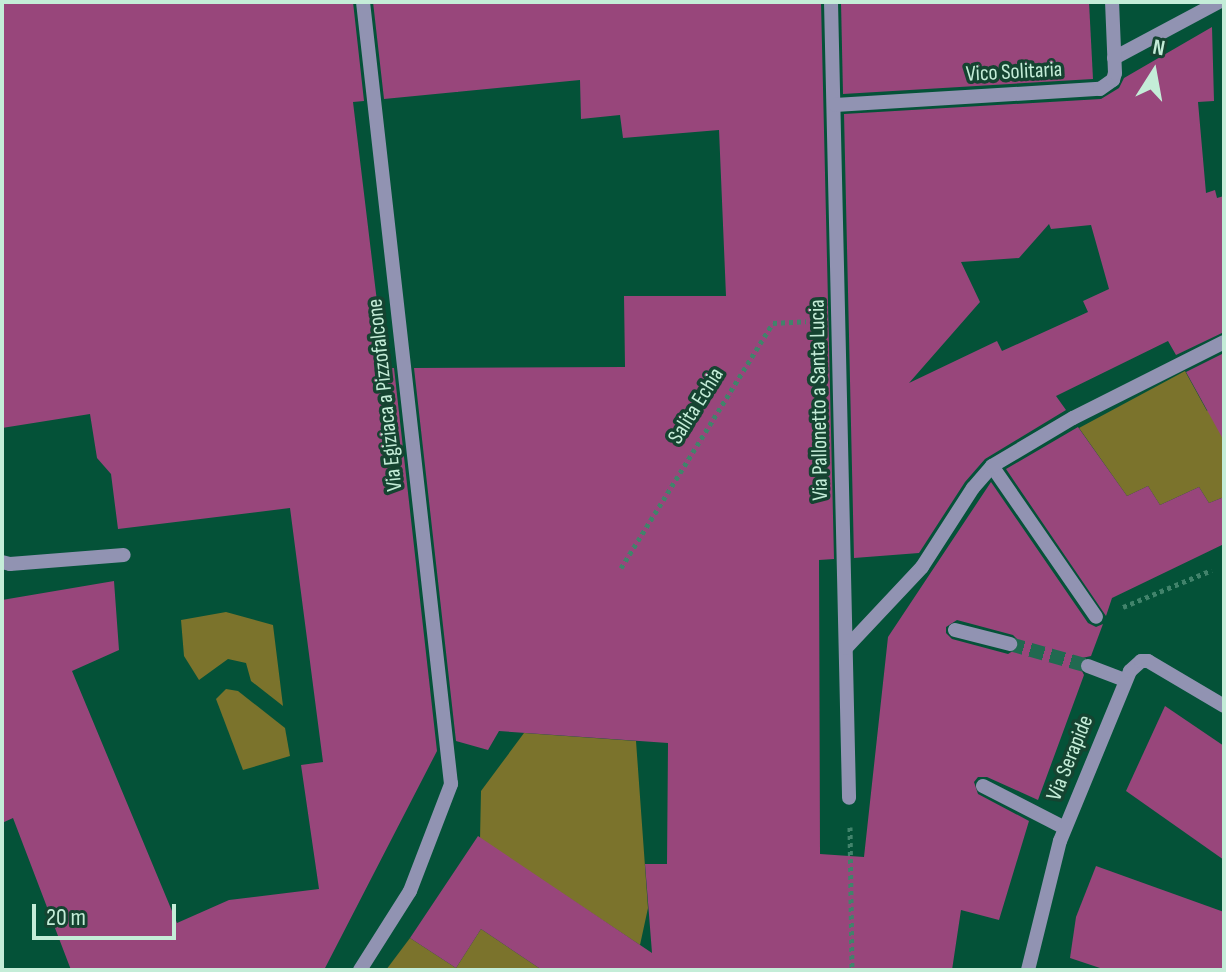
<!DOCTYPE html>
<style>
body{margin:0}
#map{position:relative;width:1226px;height:972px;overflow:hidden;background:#045238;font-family:"Sofia Sans Condensed",sans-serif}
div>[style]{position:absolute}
.green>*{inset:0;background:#7b732c}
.building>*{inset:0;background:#98467b}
.minor-tunnel>*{height:14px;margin-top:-7px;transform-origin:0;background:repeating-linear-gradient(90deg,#216950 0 14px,transparent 0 21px)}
.path>*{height:5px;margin-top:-2.5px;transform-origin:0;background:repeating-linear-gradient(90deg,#41836b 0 4px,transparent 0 8px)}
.minor>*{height:14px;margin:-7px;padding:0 7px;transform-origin:7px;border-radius:7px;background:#9193b2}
span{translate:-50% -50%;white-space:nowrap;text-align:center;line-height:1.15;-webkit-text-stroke:7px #154431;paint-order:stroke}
.street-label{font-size:22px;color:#c4edd8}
.frame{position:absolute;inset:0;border:4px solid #c4edd8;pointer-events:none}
.north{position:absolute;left:1114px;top:32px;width:80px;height:80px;-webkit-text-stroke:6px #154431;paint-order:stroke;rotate:11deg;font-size:22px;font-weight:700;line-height:32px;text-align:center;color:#c4edd8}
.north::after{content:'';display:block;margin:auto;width:28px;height:36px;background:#c4edd8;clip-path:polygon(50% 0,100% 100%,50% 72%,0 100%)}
.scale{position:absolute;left:32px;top:904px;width:144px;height:36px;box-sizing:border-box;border:4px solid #c4edd8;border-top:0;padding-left:10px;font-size:24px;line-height:28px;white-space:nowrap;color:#c4edd8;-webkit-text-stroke:6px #154431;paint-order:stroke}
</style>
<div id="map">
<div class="green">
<i style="clip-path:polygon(1185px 371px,1207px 411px,1224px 403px,1224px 497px,1209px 503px,1199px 487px,1160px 505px,1148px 486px,1127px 496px,1079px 428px)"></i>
<i style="clip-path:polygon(226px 612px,273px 625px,283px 706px,251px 681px,246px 663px,228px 659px,199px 680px,184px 656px,181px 620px)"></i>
<i style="clip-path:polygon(226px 689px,238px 691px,285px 728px,290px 756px,243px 770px,216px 699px)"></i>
<i style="clip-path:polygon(524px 733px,636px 741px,648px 908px,640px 945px,648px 970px,640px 945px,480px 839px,481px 791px)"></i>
<i style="clip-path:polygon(481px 929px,542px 970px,386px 970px,410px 938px,456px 968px)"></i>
</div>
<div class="building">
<i style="clip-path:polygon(2px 2px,353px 2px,364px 101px,353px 102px,385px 368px,394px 368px,437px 751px,324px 970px,71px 970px,13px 818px,2px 823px,2px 600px,114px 581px,119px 650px,72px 671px,177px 923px,229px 900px,319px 889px,301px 765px,323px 762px,290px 508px,118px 529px,111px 474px,97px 458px,90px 414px,2px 428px)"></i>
<i style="clip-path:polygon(evenodd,373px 2px,821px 2px,834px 559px,819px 560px,820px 854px,864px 857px,888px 637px,991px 482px,1088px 623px,1096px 627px,1103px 624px,1091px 656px,1082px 658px,1078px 663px,1084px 675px,1038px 800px,987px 777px,978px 777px,974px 782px,978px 794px,1029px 821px,999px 920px,961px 910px,952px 970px,542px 970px,481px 929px,456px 968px,410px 938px,478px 836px,652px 953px,645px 864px,667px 864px,668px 743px,499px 731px,488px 750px,456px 741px,414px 368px,625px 367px,624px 296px,726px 296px,719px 130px,623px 138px,620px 115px,581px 119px,580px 80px,384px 99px,373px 2px,957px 620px,1013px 635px,1019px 641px,1019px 647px,1008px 654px,952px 639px,946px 633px,946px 627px,957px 620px)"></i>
<i style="clip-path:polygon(841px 2px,1089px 2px,1093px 79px,843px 94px)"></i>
<i style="clip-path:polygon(evenodd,1212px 27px,1214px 101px,1198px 102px,1206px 193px,1215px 190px,1217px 198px,1224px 196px,1224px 332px,1176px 355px,1168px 341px,1056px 396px,1066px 410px,985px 459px,965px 482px,919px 553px,854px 558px,844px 114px,1101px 99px,1119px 88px,1124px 78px,1212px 27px,1049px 224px,1051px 229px,1091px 225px,1109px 289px,1083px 301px,1088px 312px,1002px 351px,997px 341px,909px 383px,980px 302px,961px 262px,1019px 258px,1049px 224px)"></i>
<i style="clip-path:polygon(1224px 353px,1224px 441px,1186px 372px)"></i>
<i style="clip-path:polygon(1078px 427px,1127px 496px,1148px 486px,1160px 505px,1199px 487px,1209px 503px,1224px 497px,1224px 544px,1112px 598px,1106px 616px,1006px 469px)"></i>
<i style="clip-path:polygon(1165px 706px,1224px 746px,1224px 860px,1126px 791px)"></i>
<i style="clip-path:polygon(1096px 866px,1224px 912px,1224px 970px,1106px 970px,1070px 958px,1076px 917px)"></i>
</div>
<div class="minor-tunnel">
<i style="left:1010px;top:644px;width:81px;rotate:15.8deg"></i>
</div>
<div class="path">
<i style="left:621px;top:568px;width:288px;rotate:-58.2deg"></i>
<i style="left:773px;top:323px;width:33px;rotate:-3deg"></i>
<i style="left:1123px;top:607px;width:96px;rotate:-22.6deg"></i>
<i style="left:850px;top:827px;width:143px;rotate:89.2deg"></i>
</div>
<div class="minor">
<i style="left:831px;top:2px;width:796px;rotate:88.7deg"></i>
<i style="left:1114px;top:58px;width:119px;rotate:-28.1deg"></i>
<i style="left:835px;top:105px;width:265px;rotate:-3.5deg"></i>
<i style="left:1100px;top:89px;width:16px;rotate:-35deg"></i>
<i style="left:1113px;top:80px;width:7px;rotate:-74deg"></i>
<i style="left:1115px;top:73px;width:71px;rotate:-92.4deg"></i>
<i style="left:992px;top:466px;width:183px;rotate:55.4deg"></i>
<i style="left:2px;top:562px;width:8px;rotate:14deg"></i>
<i style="left:10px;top:564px;width:114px;rotate:-4.5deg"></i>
<i style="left:955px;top:630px;width:57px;rotate:14.3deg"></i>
<i style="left:846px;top:648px;width:111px;rotate:-46.8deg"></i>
<i style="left:922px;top:567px;width:94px;rotate:-57.2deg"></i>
<i style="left:973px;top:488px;width:29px;rotate:-49deg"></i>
<i style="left:992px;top:466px;width:94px;rotate:-30.7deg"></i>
<i style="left:1073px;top:418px;width:169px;rotate:-26.7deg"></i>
<i style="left:1088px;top:666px;width:40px;rotate:21deg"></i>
<i style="left:983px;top:786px;width:92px;rotate:27.1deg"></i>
<i style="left:360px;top:970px;width:93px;rotate:-57.7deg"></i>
<i style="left:410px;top:891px;width:115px;rotate:-69deg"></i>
<i style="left:451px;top:784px;width:787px;rotate:-96.42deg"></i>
<i style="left:1028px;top:970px;width:133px;rotate:-76.1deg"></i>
<i style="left:1060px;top:841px;width:184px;rotate:-67.6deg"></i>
<i style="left:1130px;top:671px;width:15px;rotate:-42deg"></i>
<i style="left:1141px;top:661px;width:7px"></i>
<i style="left:1148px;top:661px;width:88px;rotate:30.6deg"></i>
</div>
<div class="street-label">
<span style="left:1014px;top:72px;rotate:-3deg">Vico Solitaria</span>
<span style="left:385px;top:395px;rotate:-96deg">Via Egiziaca a Pizzofalcone</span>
<span style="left:819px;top:400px;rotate:-91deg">Via Pallonetto a Santa Lucia</span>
<span style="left:696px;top:406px;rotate:-58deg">Salita Echia</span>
<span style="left:1070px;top:758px;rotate:-68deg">Via Serapide</span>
</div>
<div class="frame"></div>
<div class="north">N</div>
<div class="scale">20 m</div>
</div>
